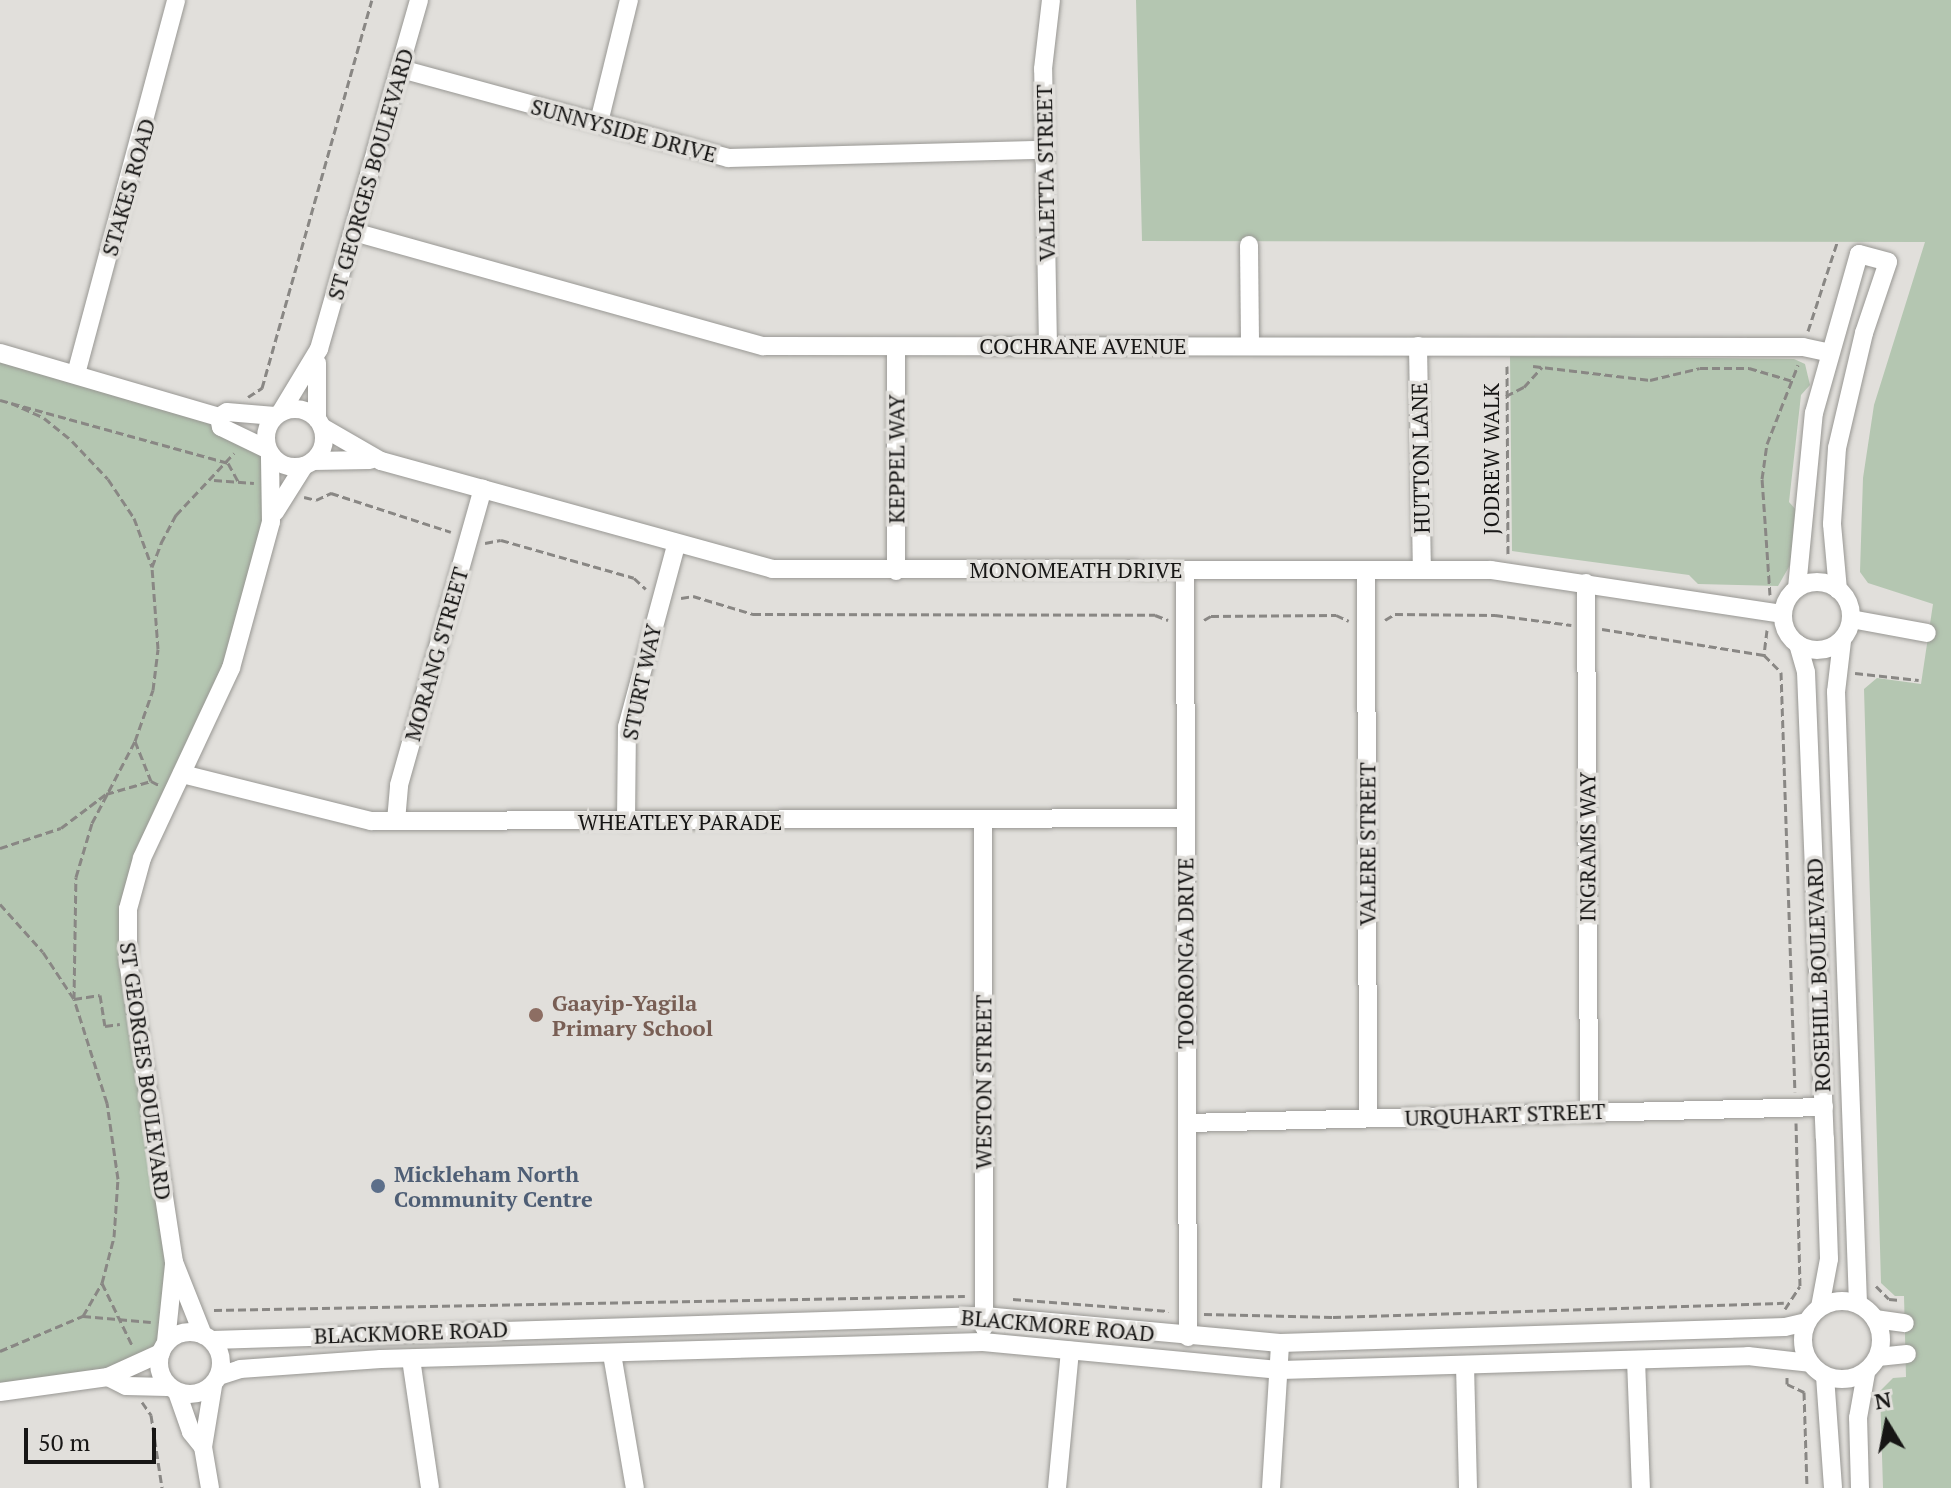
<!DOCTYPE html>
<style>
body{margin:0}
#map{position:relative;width:1951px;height:1488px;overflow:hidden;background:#e1dfdb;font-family:"PT Serif",serif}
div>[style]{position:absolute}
.green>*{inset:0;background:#b4c6b1}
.path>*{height:3px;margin-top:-1.5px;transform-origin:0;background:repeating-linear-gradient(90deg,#898784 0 8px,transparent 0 12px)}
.roads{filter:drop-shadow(0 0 2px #989793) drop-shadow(0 0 2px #989793)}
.minor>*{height:18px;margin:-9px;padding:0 9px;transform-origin:9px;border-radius:9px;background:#fff}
.minor>.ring{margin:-9px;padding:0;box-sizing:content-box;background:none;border:18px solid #fff;border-radius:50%}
.dots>*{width:22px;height:22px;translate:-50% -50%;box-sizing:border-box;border:4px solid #e1dfdb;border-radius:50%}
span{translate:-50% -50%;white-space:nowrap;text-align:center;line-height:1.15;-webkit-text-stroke:7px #e1dfdb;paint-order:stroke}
.street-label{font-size:22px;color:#171615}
.education-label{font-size:22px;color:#785e54;font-weight:700}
.left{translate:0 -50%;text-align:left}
.service-label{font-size:22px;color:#4e5e75;font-weight:700}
.north{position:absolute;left:1847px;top:1384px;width:80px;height:80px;-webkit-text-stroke:6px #e1dfdb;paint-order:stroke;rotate:350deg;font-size:22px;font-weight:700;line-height:32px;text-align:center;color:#171615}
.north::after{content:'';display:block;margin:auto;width:28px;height:36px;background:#171615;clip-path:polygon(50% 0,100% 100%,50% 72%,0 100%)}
.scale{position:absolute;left:24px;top:1428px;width:132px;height:36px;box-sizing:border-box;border:4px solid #171615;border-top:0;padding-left:10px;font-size:24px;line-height:28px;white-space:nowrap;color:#171615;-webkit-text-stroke:6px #e1dfdb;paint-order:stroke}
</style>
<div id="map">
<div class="green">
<i style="clip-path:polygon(1136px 0,1951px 0,1951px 1488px,1883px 1488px,1880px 1391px,1893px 1378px,1906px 1377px,1904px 1296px,1895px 1296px,1881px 1283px,1864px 689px,1877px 678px,1921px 684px,1933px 604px,1868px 583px,1860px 572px,1863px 478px,1874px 405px,1925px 242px,1142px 241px)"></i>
<i style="clip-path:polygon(0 353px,219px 417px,267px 449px,272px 479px,231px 668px,128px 909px,174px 1262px,166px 1342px,135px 1363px,0 1392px)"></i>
<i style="clip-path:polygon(1510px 356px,1794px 359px,1805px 364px,1810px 385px,1801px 395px,1789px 502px,1797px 511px,1790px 565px,1778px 586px,1698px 584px,1689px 575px,1512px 551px)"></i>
</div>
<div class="path">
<i style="left:1808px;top:331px;width:93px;rotate:-71.8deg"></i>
<i style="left:1507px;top:366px;width:188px;rotate:89.7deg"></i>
<i style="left:1533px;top:366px;width:118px;rotate:6.8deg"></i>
<i style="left:1650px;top:380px;width:51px;rotate:-13.5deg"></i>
<i style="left:1700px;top:368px;width:49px"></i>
<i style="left:1749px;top:368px;width:46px;rotate:16.5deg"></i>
<i style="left:1506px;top:396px;width:20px;rotate:-27deg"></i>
<i style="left:1524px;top:387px;width:27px;rotate:-48deg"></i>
<i style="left:248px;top:397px;width:17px;rotate:-33deg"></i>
<i style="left:262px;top:388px;width:403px;rotate:-74.2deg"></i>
<i style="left:0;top:400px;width:237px;rotate:15.4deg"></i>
<i style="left:228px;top:463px;width:21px;rotate:61deg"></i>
<i style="left:11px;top:403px;width:36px;rotate:24deg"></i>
<i style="left:44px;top:418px;width:36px;rotate:39deg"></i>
<i style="left:72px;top:441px;width:52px;rotate:46.5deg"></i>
<i style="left:108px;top:479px;width:47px;rotate:56.3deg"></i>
<i style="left:134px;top:518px;width:52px;rotate:69.8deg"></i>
<i style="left:214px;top:480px;width:40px;rotate:4.3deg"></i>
<i style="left:304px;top:497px;width:12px;rotate:14deg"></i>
<i style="left:316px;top:500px;width:17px;rotate:-25deg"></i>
<i style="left:331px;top:493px;width:126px;rotate:18deg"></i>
<i style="left:485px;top:543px;width:16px;rotate:-11deg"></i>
<i style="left:501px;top:540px;width:138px;rotate:15.9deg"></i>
<i style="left:634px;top:578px;width:16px;rotate:43deg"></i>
<i style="left:1770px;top:595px;width:116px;rotate:-93.9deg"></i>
<i style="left:1762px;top:479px;width:35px;rotate:-82deg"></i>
<i style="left:1767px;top:444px;width:85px;rotate:-68.6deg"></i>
<i style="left:681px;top:598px;width:12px;rotate:-9deg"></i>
<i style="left:693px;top:596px;width:63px;rotate:16.7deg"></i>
<i style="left:753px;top:614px;width:402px;rotate:0.1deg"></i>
<i style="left:1155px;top:615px;width:14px;rotate:21deg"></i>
<i style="left:1204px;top:620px;width:8px;rotate:-30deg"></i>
<i style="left:1211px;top:616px;width:125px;rotate:-0.5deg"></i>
<i style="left:1336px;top:615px;width:14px;rotate:25deg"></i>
<i style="left:1385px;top:620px;width:12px;rotate:-31deg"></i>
<i style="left:1395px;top:614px;width:100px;rotate:0.6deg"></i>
<i style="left:1495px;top:615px;width:77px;rotate:7.5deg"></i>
<i style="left:1602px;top:629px;width:164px;rotate:9.1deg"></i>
<i style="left:1767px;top:630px;width:25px;rotate:97deg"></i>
<i style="left:1764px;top:655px;width:24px;rotate:45deg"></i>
<i style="left:1781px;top:672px;width:420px;rotate:88.1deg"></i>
<i style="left:1855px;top:673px;width:64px;rotate:6.2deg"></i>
<i style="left:135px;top:741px;width:43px;rotate:68.2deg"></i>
<i style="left:0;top:848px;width:64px;rotate:-18.2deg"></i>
<i style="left:61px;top:828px;width:56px;rotate:-37.1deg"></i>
<i style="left:106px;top:794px;width:47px;rotate:-16.1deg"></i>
<i style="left:151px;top:781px;width:9px;rotate:27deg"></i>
<i style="left:0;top:904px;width:64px;rotate:48.1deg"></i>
<i style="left:43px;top:952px;width:56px;rotate:56.6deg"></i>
<i style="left:74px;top:999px;width:26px;rotate:-9deg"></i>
<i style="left:100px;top:995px;width:31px;rotate:81deg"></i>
<i style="left:105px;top:1026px;width:15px;rotate:-8deg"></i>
<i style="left:102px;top:1283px;width:48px;rotate:-75.4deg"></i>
<i style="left:114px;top:1237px;width:58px;rotate:-86.1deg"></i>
<i style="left:118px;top:1179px;width:77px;rotate:-98.2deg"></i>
<i style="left:107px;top:1103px;width:109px;rotate:-107.6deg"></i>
<i style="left:74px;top:999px;width:122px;rotate:-89.1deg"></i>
<i style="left:76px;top:877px;width:56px;rotate:-73.5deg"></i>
<i style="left:92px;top:823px;width:93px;rotate:-62.3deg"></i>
<i style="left:135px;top:741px;width:54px;rotate:-70.6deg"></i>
<i style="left:153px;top:690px;width:41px;rotate:-83deg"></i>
<i style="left:158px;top:649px;width:82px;rotate:-94.2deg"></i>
<i style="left:152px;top:567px;width:26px;rotate:-69deg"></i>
<i style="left:161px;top:543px;width:32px;rotate:-62deg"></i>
<i style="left:176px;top:515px;width:85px;rotate:-46.9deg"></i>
<i style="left:1876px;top:1286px;width:18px;rotate:45deg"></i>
<i style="left:1889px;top:1299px;width:11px;rotate:5deg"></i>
<i style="left:1013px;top:1299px;width:156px;rotate:4.4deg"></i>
<i style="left:1785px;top:1309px;width:27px;rotate:-57deg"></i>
<i style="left:1800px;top:1286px;width:163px;rotate:-91.4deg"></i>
<i style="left:214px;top:1310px;width:751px;rotate:-1.07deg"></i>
<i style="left:1204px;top:1314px;width:129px;rotate:1.3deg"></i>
<i style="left:1333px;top:1317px;width:451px;rotate:-1.8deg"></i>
<i style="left:83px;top:1316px;width:68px;rotate:5deg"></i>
<i style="left:0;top:1351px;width:90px;rotate:-22.9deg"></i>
<i style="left:83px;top:1316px;width:38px;rotate:-60deg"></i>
<i style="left:102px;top:1283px;width:71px;rotate:64.2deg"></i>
<i style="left:1787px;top:1377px;width:7px;rotate:90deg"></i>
<i style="left:1787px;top:1384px;width:19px;rotate:25deg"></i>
<i style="left:1804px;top:1392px;width:96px;rotate:88.2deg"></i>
<i style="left:142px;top:1402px;width:16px;rotate:55deg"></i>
<i style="left:151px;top:1415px;width:74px;rotate:81.4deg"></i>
</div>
<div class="roads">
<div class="minor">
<i style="left:401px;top:69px;width:339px;rotate:15.2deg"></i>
<i style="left:728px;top:158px;width:316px;rotate:-1.5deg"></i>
<i style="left:599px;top:122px;width:126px;rotate:-76.2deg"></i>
<i style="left:354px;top:232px;width:425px;rotate:15.6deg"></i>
<i style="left:763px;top:346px;width:1040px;rotate:0.06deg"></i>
<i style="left:1803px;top:347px;width:25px;rotate:12deg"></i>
<i style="left:1249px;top:245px;width:100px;rotate:89.4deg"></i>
<i style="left:1418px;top:346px;width:223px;rotate:89deg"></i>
<i style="left:1048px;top:347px;width:278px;rotate:-91deg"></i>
<i style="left:1043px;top:69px;width:69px;rotate:-83.4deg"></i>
<i style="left:896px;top:348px;width:223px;rotate:90deg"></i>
<i style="left:0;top:353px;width:228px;rotate:16.3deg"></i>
<i style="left:219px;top:417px;width:9px;rotate:-32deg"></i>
<i style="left:227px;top:412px;width:48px;rotate:4.8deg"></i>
<i style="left:76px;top:374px;width:387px;rotate:-75deg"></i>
<i class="ring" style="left:266px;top:409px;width:40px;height:40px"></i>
<i style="left:281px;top:412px;width:74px;rotate:-58.9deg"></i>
<i style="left:319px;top:349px;width:363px;rotate:-74deg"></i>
<i style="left:219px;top:417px;width:10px;rotate:79deg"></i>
<i style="left:221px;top:427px;width:51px;rotate:25.6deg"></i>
<i style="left:317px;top:419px;width:56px;rotate:-90deg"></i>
<i style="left:322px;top:427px;width:68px;rotate:30deg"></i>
<i style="left:381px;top:461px;width:406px;rotate:15.4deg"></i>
<i style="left:772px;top:569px;width:719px;rotate:0.08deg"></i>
<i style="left:1491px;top:570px;width:295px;rotate:8.6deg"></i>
<i style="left:313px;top:461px;width:57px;rotate:-1deg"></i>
<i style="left:275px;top:512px;width:54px;rotate:-57.8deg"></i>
<i style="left:1185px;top:570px;width:767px;rotate:89.78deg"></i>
<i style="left:1366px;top:571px;width:547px;rotate:89.79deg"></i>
<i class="ring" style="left:1783px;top:582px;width:50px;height:50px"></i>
<i style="left:1586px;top:583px;width:528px;rotate:89.67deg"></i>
<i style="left:1797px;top:588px;width:176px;rotate:-84.5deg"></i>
<i style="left:1814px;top:413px;width:165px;rotate:-74.2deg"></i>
<i style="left:1859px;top:254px;width:30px;rotate:15deg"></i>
<i style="left:1888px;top:262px;width:75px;rotate:108.7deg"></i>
<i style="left:1864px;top:333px;width:118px;rotate:103.2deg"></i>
<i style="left:1837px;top:448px;width:76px;rotate:93.8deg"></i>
<i style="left:1832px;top:524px;width:66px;rotate:84.8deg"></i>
<i style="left:1851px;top:619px;width:77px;rotate:10.4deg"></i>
<i style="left:1842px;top:641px;width:51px;rotate:96.7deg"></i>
<i style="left:1836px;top:692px;width:612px;rotate:87.94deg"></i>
<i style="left:1798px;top:644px;width:29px;rotate:74deg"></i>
<i style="left:1806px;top:672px;width:466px;rotate:87.7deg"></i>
<i style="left:1825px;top:1138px;width:121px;rotate:88.1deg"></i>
<i style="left:1829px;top:1259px;width:49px;rotate:100.6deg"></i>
<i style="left:182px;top:774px;width:195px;rotate:14deg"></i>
<i style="left:371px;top:821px;width:813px;rotate:-0.21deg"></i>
<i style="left:396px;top:821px;width:36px;rotate:-85deg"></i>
<i style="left:399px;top:785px;width:308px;rotate:-74.2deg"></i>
<i style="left:626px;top:821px;width:94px;rotate:-89.4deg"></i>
<i style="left:627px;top:727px;width:188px;rotate:-74.9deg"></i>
<i style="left:983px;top:822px;width:505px;rotate:89.89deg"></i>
<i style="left:1187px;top:1123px;width:637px;rotate:-1.44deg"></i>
<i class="ring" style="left:1803px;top:1301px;width:60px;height:60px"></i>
<i style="left:1875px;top:1319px;width:30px;rotate:8deg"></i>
<i class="ring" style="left:159px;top:1332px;width:44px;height:44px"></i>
<i style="left:203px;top:1335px;width:79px;rotate:-111.7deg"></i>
<i style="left:174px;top:1262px;width:305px;rotate:-98.7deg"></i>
<i style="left:128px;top:960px;width:51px;rotate:-90deg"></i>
<i style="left:128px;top:909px;width:53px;rotate:-74.6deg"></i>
<i style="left:142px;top:858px;width:210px;rotate:-64.9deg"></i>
<i style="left:231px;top:668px;width:151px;rotate:-74.7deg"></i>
<i style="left:271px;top:522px;width:67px;rotate:-90.9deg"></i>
<i style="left:212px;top:1340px;width:772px;rotate:-1.78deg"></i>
<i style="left:984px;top:1316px;width:297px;rotate:5.2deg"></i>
<i style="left:1280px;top:1343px;width:505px;rotate:-1.81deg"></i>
<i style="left:1785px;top:1327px;width:23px;rotate:-13deg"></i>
<i style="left:166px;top:1342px;width:78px;rotate:-84.1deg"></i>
<i style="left:612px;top:1354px;width:136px;rotate:80.3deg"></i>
<i style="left:1878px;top:1357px;width:29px;rotate:-6deg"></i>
<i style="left:411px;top:1359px;width:130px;rotate:81.6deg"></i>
<i style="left:1636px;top:1360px;width:128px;rotate:87.8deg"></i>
<i style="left:1465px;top:1365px;width:123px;rotate:88.6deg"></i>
<i style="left:219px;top:1376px;width:22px;rotate:-18deg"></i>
<i style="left:240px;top:1369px;width:141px;rotate:-4.1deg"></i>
<i style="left:381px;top:1359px;width:602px;rotate:-1.62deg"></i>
<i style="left:983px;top:1342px;width:299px;rotate:5.4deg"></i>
<i style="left:1281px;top:1370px;width:467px;rotate:-1.7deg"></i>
<i style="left:1748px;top:1356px;width:62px;rotate:6.4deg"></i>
<i style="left:1825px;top:1376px;width:112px;rotate:85.9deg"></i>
<i style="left:108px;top:1377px;width:20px;rotate:27deg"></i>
<i style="left:126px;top:1386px;width:41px;rotate:1.4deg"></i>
<i style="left:0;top:1392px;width:109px;rotate:-7.9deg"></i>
<i style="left:108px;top:1377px;width:58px;rotate:-24.4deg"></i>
<i style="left:177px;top:1392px;width:42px;rotate:70.7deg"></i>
<i style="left:191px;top:1432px;width:19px;rotate:51deg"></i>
<i style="left:210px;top:1488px;width:42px;rotate:-99.7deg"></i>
<i style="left:203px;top:1447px;width:62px;rotate:-80.7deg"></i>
<i style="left:1057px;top:1488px;width:138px;rotate:-84.6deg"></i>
<i style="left:1271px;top:1488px;width:145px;rotate:-86.4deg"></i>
<i style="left:1860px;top:1488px;width:70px;rotate:-91.6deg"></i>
<i style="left:1858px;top:1418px;width:46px;rotate:-79.9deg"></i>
</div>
</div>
<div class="dots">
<i style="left:536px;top:1015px;background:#8d6e63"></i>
<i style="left:378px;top:1186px;background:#5c6f8a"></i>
</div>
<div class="street-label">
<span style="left:624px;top:130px;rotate:15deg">SUNNYSIDE DRIVE</span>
<span style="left:1045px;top:173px;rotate:-91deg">VALETTA STREET</span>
<span style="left:370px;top:174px;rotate:-74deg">ST GEORGES BOULEVARD</span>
<span style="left:128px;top:187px;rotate:-74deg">STAKES ROAD</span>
<span style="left:1083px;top:346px">COCHRANE AVENUE</span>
<span style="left:1420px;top:458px;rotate:-91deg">HUTTON LANE</span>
<span style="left:896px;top:459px;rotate:-90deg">KEPPEL WAY</span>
<span style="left:1491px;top:459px;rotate:-90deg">JODREW WALK</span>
<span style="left:1076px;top:570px">MONOMEATH DRIVE</span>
<span style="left:436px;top:654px;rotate:-74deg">MORANG STREET</span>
<span style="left:641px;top:682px;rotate:-78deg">STURT WAY</span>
<span style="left:680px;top:822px">WHEATLEY PARADE</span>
<span style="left:1367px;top:844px;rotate:-90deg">VALERE STREET</span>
<span style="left:1587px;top:847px;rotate:-90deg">INGRAMS WAY</span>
<span style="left:1185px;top:953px;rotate:-90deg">TOORONGA DRIVE</span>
<span style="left:1818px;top:975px;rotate:-92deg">ROSEHILL BOULEVARD</span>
<span style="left:146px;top:1071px;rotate:82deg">ST GEORGES BOULEVARD</span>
<span style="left:983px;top:1082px;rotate:-90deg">WESTON STREET</span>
<span style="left:1505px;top:1114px;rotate:-2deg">URQUHART STREET</span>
<span style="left:1058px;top:1325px;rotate:5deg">BLACKMORE ROAD</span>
<span style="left:411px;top:1332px;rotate:-2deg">BLACKMORE ROAD</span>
</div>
<div class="education-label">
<span class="left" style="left:552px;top:1015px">Gaayip-Yagila<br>Primary School</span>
</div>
<div class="service-label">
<span class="left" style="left:394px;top:1186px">Mickleham North<br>Community Centre</span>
</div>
<div class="north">N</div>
<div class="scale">50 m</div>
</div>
